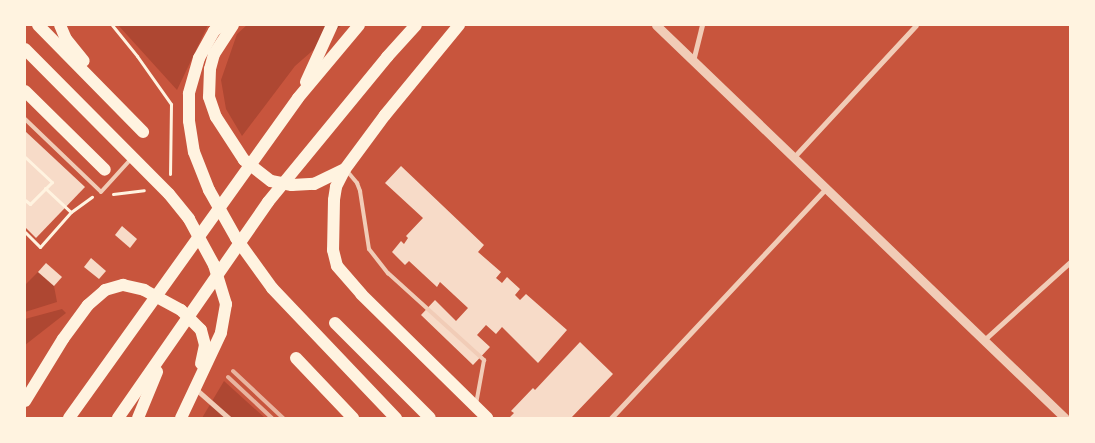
<!DOCTYPE html>
<style>
body{margin:0}
#map{position:relative;width:1095px;height:443px;overflow:hidden;background:#c8553d;font-family:Figtree,sans-serif}
div>[style]{position:absolute}
.green>*{inset:0;background:#ae4732}
.building>*{inset:0;background:#f7dbc8}
.path>*{height:3px;margin:-1.5px;padding:0 1.5px;transform-origin:1.5px;border-radius:1.5px;background:#fff3e0}
.service>*{height:4px;margin:-2px;padding:0 2px;transform-origin:2px;border-radius:2px;background:#f1ccb7}
.pedestrian>*{height:4.5px;margin:-2.25px;padding:0 2.25px;transform-origin:2.25px;border-radius:2.25px;background:#f1ccb7}
.minor>*{height:5px;margin:-2.5px;padding:0 2.5px;transform-origin:2.5px;border-radius:2.5px;background:#f1ccb7}
.tertiary>*{height:9px;margin:-4.5px;padding:0 4.5px;transform-origin:4.5px;border-radius:4.5px;background:#f1ccb7}
.trunk>*{height:12px;margin:-6px;padding:0 6px;transform-origin:6px;border-radius:6px;background:#fff3e0}
.rail>*{height:4px;margin:-2px;padding:0 2px;transform-origin:2px;border-radius:2px;background:#e9b49f}
span{translate:-50% -50%;white-space:nowrap;text-align:center;line-height:1.15;-webkit-text-stroke:4px #fff3e0;paint-order:stroke}
.frame{position:absolute;inset:0;border:26px solid #fff3e0;pointer-events:none}
</style>
<div id="map">
<div class="green">
<i style="clip-path:polygon(118px 25px,208px 25px,177px 90px)"></i>
<i style="clip-path:polygon(247px 25px,342px 25px,295px 66px,242px 136px,226px 109px,221px 80px,237px 34px)"></i>
<i style="clip-path:polygon(38px 272px,54px 286px,57px 302px,25px 312px,25px 285px)"></i>
<i style="clip-path:polygon(62px 309px,66px 313px,25px 345px,25px 319px)"></i>
<i style="clip-path:polygon(224px 381px,265px 418px,202px 418px)"></i>
</div>
<div class="building">
<i style="clip-path:polygon(25px 131px,85px 187px,36px 238px,25px 227px)"></i>
<i style="clip-path:polygon(401px 166px,484px 245px,478px 252px,501px 272px,496px 278px,502px 283px,507px 277px,520px 289px,515px 295px,520px 300px,526px 294px,567px 330px,538px 363px,502px 327px,496px 334px,486px 325px,477px 335px,490px 347px,473px 365px,421px 315px,435px 300px,456px 321px,468px 308px,440px 282px,437px 287px,409px 261px,405px 265px,392px 252px,401px 241px,404px 244px,408px 238px,406px 236px,423px 218px,385px 183px)"></i>
<i style="clip-path:polygon(122px 226px,137px 239px,130px 248px,115px 235px)"></i>
<i style="clip-path:polygon(91px 258px,106px 271px,99px 279px,84px 267px)"></i>
<i style="clip-path:polygon(46px 263px,62px 277px,54px 286px,38px 272px)"></i>
<i style="clip-path:polygon(580px 342px,613px 374px,571px 418px,509px 418px,514px 413px,511px 411px,533px 388px,535px 390px)"></i>
</div>
<div class="path">
<i style="left:112px;top:25px;width:40px;rotate:51deg"></i>
<i style="left:137px;top:56px;width:59px;rotate:54.7deg"></i>
<i style="left:171px;top:104px;width:70px;rotate:90.8deg"></i>
<i style="left:25px;top:157px;width:37px;rotate:43deg"></i>
<i style="left:52px;top:182px;width:31px;rotate:135deg"></i>
<i style="left:30px;top:204px;width:6px;rotate:-141deg"></i>
<i style="left:45px;top:188px;width:35px;rotate:43deg"></i>
<i style="left:113px;top:194px;width:31px;rotate:-7deg"></i>
<i style="left:25px;top:232px;width:21px;rotate:45deg"></i>
<i style="left:40px;top:247px;width:47px;rotate:-48.5deg"></i>
<i style="left:71px;top:212px;width:26px;rotate:-36deg"></i>
</div>
<div class="service">
<i style="left:25px;top:119px;width:105px;rotate:43.8deg"></i>
<i style="left:101px;top:192px;width:45px;rotate:-47.7deg"></i>
<i style="left:347px;top:171px;width:16px;rotate:50deg"></i>
<i style="left:357px;top:183px;width:9px;rotate:69deg"></i>
<i style="left:360px;top:191px;width:59px;rotate:81.2deg"></i>
<i style="left:369px;top:249px;width:31px;rotate:52deg"></i>
<i style="left:388px;top:273px;width:130px;rotate:42.2deg"></i>
<i style="left:484px;top:360px;width:45px;rotate:100.3deg"></i>
</div>
<div class="pedestrian">
<i style="left:196px;top:389px;width:44px;rotate:41.3deg"></i>
</div>
<div class="minor">
<i style="left:693px;top:61px;width:37px;rotate:-76deg"></i>
<i style="left:793px;top:158px;width:181px;rotate:-47.2deg"></i>
<i style="left:984px;top:340px;width:116px;rotate:-42.2deg"></i>
<i style="left:611px;top:418px;width:313px;rotate:-46.9deg"></i>
</div>
<div class="tertiary">
<i style="left:656px;top:25px;width:567px;rotate:43.86deg"></i>
</div>
<div class="trunk">
<i style="left:38px;top:25px;width:150px;rotate:45.5deg"></i>
<i style="left:60px;top:25px;width:15px;rotate:67deg"></i>
<i style="left:66px;top:39px;width:28px;rotate:51deg"></i>
<i style="left:222px;top:25px;width:10px;rotate:143deg"></i>
<i style="left:214px;top:31px;width:31px;rotate:119deg"></i>
<i style="left:199px;top:58px;width:37px;rotate:106deg"></i>
<i style="left:189px;top:94px;width:27px;rotate:90deg"></i>
<i style="left:189px;top:121px;width:31px;rotate:81deg"></i>
<i style="left:194px;top:152px;width:41px;rotate:68.5deg"></i>
<i style="left:209px;top:190px;width:55px;rotate:60.6deg"></i>
<i style="left:236px;top:238px;width:62px;rotate:54.2deg"></i>
<i style="left:272px;top:288px;width:180px;rotate:46.4deg"></i>
<i style="left:233px;top:25px;width:35px;rotate:123deg"></i>
<i style="left:214px;top:54px;width:16px;rotate:105deg"></i>
<i style="left:210px;top:69px;width:28px;rotate:92deg"></i>
<i style="left:209px;top:97px;width:21px;rotate:71deg"></i>
<i style="left:216px;top:117px;width:51px;rotate:56.9deg"></i>
<i style="left:244px;top:160px;width:34px;rotate:38deg"></i>
<i style="left:271px;top:181px;width:21px;rotate:11deg"></i>
<i style="left:292px;top:185px;width:22px;rotate:-3deg"></i>
<i style="left:314px;top:184px;width:34px;rotate:-26deg"></i>
<i style="left:459px;top:25px;width:117px;rotate:129.4deg"></i>
<i style="left:385px;top:115px;width:67px;rotate:126.5deg"></i>
<i style="left:345px;top:169px;width:20px;rotate:117deg"></i>
<i style="left:336px;top:187px;width:13px;rotate:99deg"></i>
<i style="left:334px;top:200px;width:50px;rotate:91.1deg"></i>
<i style="left:333px;top:250px;width:16px;rotate:76deg"></i>
<i style="left:337px;top:266px;width:37px;rotate:49deg"></i>
<i style="left:361px;top:294px;width:177px;rotate:44.5deg"></i>
<i style="left:25px;top:49px;width:204px;rotate:45.2deg"></i>
<i style="left:169px;top:194px;width:32px;rotate:51deg"></i>
<i style="left:189px;top:219px;width:52px;rotate:61.5deg"></i>
<i style="left:214px;top:265px;width:41px;rotate:72.9deg"></i>
<i style="left:226px;top:304px;width:29px;rotate:100deg"></i>
<i style="left:221px;top:333px;width:94px;rotate:115.2deg"></i>
<i style="left:306px;top:82px;width:63px;rotate:-65.5deg"></i>
<i style="left:25px;top:91px;width:112px;rotate:44.6deg"></i>
<i style="left:335px;top:323px;width:134px;rotate:45deg"></i>
<i style="left:296px;top:358px;width:83px;rotate:46.5deg"></i>
<i style="left:25px;top:401px;width:73px;rotate:-58.5deg"></i>
<i style="left:63px;top:339px;width:42px;rotate:-53.7deg"></i>
<i style="left:88px;top:305px;width:23px;rotate:-41deg"></i>
<i style="left:105px;top:290px;width:19px;rotate:-16deg"></i>
<i style="left:123px;top:285px;width:22px;rotate:13deg"></i>
<i style="left:144px;top:290px;width:42px;rotate:28.4deg"></i>
<i style="left:181px;top:310px;width:28px;rotate:45deg"></i>
<i style="left:201px;top:330px;width:16px;rotate:75deg"></i>
<i style="left:205px;top:345px;width:19px;rotate:102deg"></i>
<i style="left:69px;top:418px;width:393px;rotate:-54.4deg"></i>
<i style="left:298px;top:98px;width:95px;rotate:-50.1deg"></i>
<i style="left:118px;top:418px;width:263px;rotate:-55.2deg"></i>
<i style="left:268px;top:202px;width:188px;rotate:-50.6deg"></i>
<i style="left:387px;top:57px;width:43px;rotate:-47.8deg"></i>
<i style="left:138px;top:418px;width:50px;rotate:-67.6deg"></i>
</div>
<div class="rail">
<i style="left:233px;top:371px;width:69px;rotate:43.2deg"></i>
<i style="left:228px;top:377px;width:60px;rotate:43deg"></i>
</div>
<div class="frame"></div>
</div>
